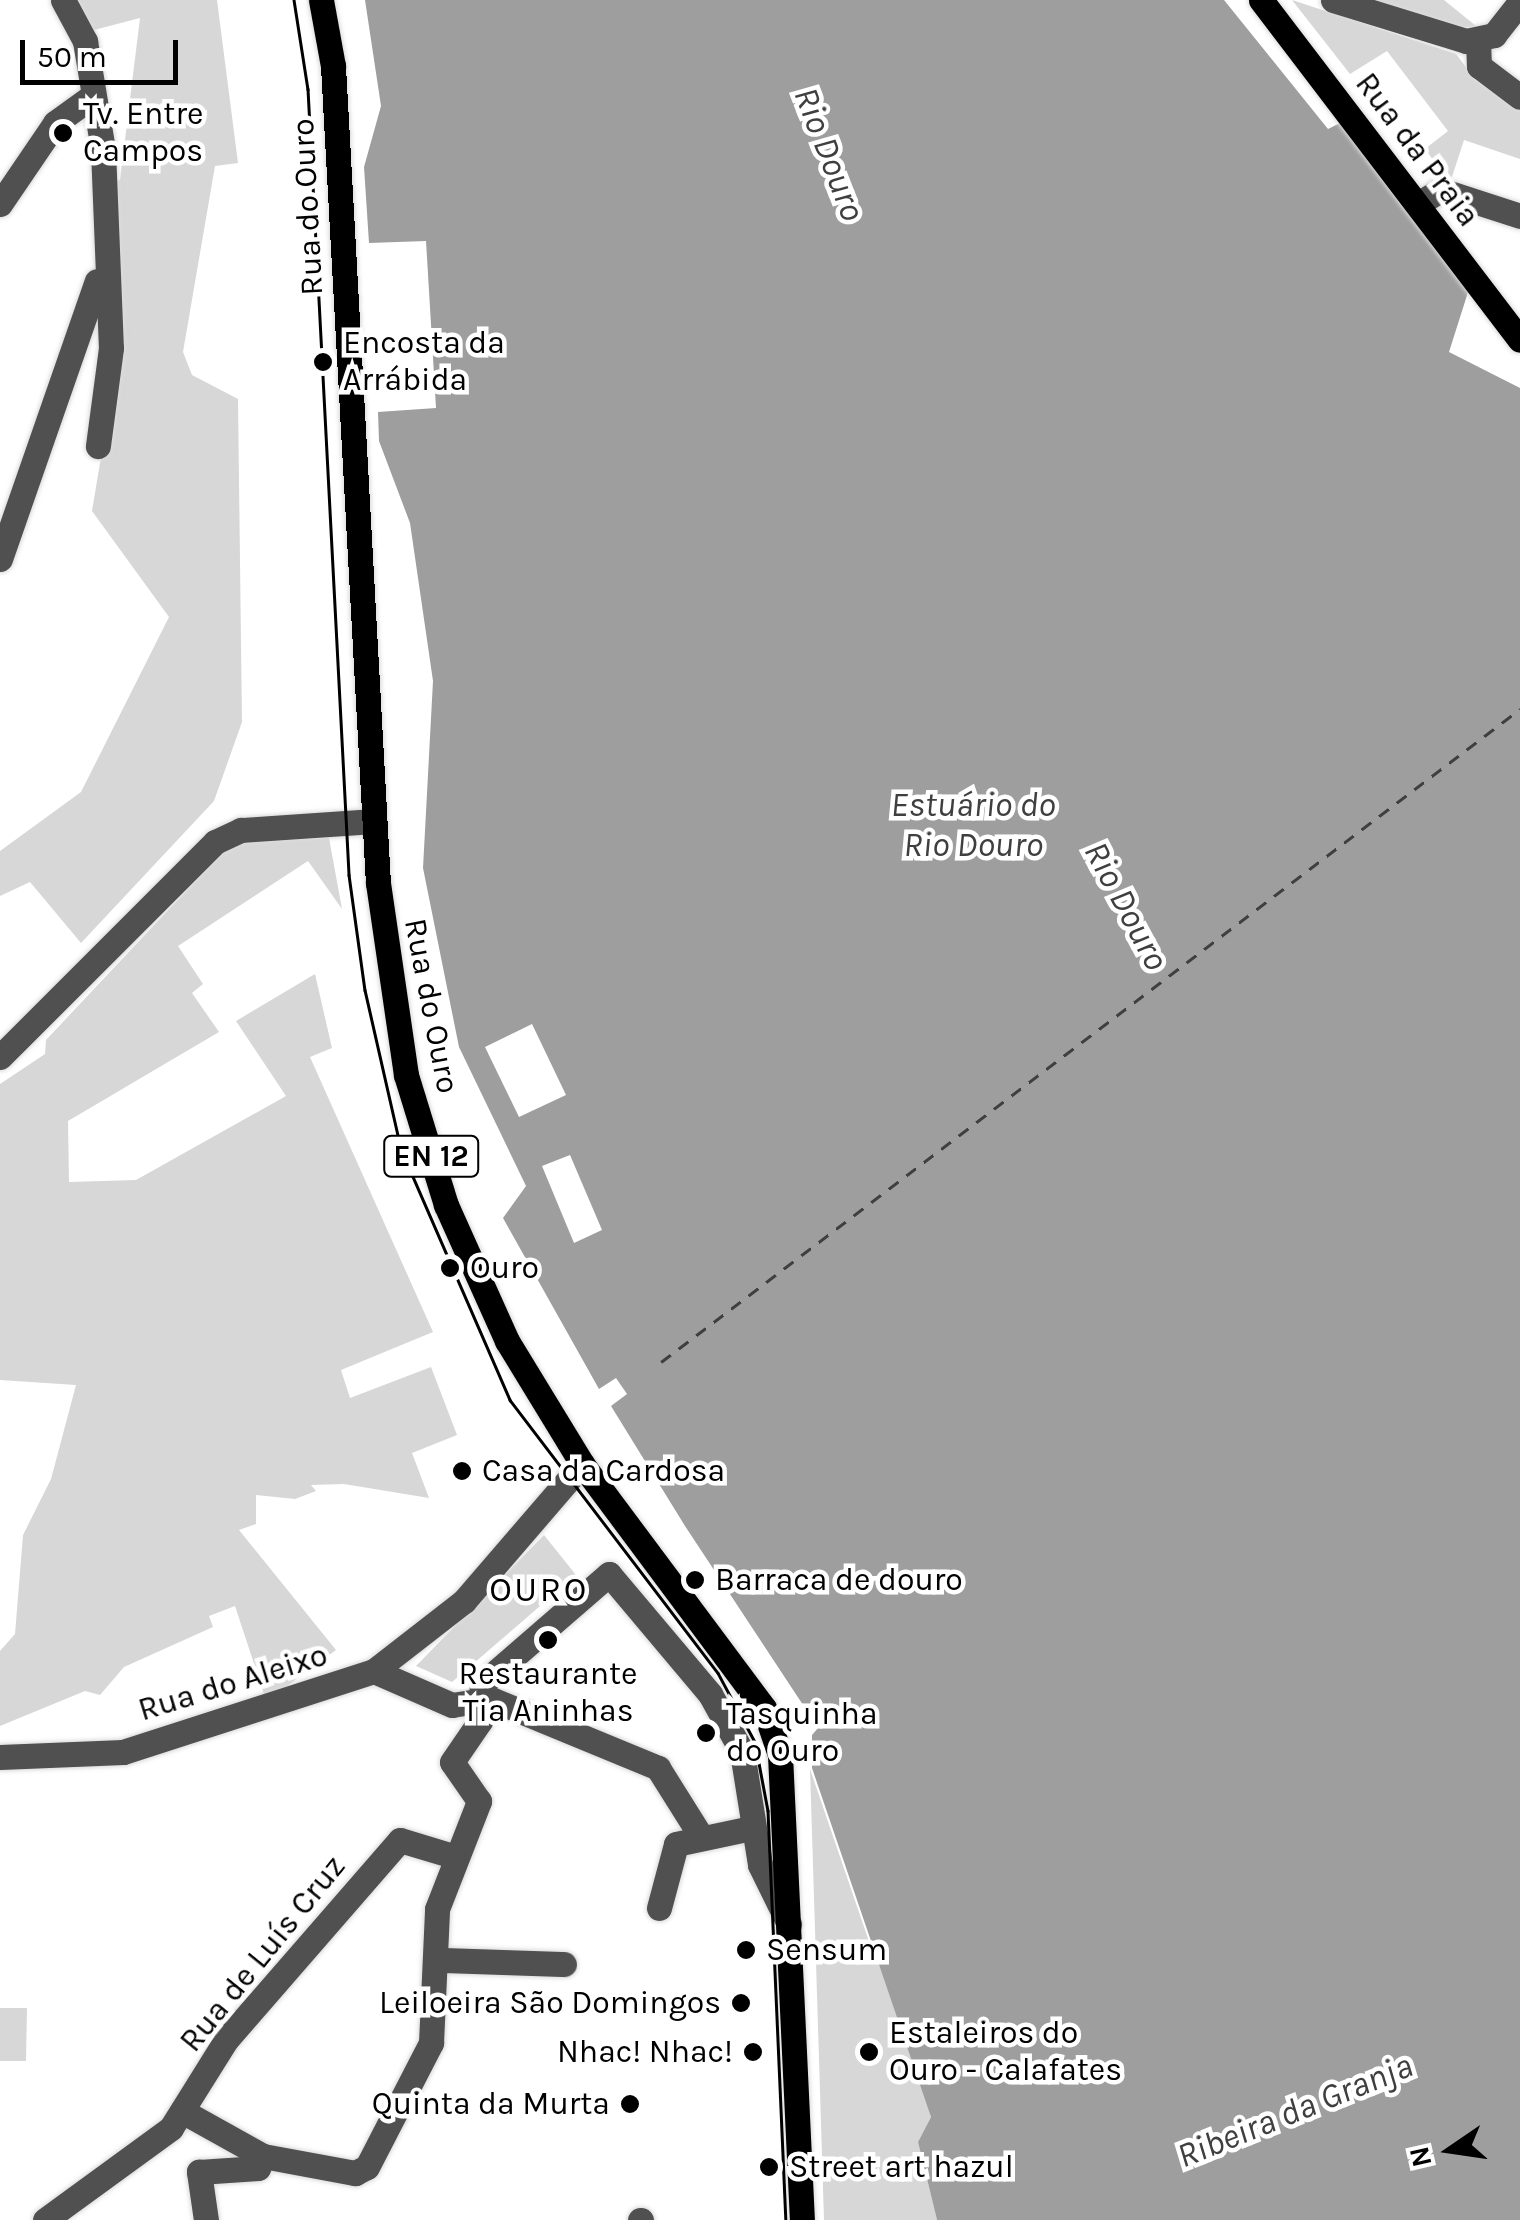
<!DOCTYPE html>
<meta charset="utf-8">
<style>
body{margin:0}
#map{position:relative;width:1520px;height:2220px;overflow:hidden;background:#fff;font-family:Karla,sans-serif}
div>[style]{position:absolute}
.green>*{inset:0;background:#d7d7d7}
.water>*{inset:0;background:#9e9e9e}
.pier>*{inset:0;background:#fff}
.ferry>*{height:2.5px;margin-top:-1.25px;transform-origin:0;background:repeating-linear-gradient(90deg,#3f3f3f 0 12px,transparent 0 22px)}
.roads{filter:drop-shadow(0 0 2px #dbdbdb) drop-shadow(0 0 2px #dbdbdb)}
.minor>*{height:25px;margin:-12.5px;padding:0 12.5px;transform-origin:12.5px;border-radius:12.5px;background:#505050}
.major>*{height:25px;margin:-12.5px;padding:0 12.5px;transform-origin:12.5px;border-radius:12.5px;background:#000}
.tram>*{height:2.5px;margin:-1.25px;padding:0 1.25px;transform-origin:1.25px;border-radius:1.25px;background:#000}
.dots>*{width:28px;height:28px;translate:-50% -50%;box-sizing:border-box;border:5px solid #fff;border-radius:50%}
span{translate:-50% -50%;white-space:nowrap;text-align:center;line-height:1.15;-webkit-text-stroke:9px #fff;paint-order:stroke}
.shield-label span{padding:2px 8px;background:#fff;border:2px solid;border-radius:8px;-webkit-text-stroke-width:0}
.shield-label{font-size:30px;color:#000;font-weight:700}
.poi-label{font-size:32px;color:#000}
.left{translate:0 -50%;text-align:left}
.right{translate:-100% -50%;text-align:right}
.street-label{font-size:32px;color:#000}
.water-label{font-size:35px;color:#3f3f3f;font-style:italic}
.neighbourhood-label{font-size:35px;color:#000;letter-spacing:2.5px}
.north{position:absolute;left:1400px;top:2100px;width:100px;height:100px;-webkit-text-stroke:8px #fff;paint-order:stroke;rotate:257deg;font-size:28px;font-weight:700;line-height:40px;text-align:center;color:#000}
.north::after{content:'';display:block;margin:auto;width:35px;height:45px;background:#000;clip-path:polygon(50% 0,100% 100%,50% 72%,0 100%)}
.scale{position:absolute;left:20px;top:40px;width:158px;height:45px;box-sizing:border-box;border:5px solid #000;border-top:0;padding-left:12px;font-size:30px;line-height:35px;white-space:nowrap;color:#000;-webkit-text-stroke:8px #fff;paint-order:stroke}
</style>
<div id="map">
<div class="green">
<i style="clip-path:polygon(75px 0,217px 0,238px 163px,215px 166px,183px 352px,192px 375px,238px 399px,242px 722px,214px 801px,81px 943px,30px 882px,0 896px,0 851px,81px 792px,169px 617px,92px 511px,102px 451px,112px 443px,116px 352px,107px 182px,120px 180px,140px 18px,94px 30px)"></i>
<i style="clip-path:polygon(1292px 0,1456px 54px,1476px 80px,1520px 106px,1520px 159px,1464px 140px,1450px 183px,1425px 149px,1448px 131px,1387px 51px,1350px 74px)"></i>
<i style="clip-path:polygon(1358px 0,1444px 0,1476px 26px,1454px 29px)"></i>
<i style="clip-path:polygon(329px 838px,342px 909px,308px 861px,178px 946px,203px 984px,192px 993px,219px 1032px,68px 1121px,69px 1182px,136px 1180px,286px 1096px,236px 1021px,315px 974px,332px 1048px,310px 1057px,433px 1332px,341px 1370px,350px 1398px,431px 1367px,457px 1435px,412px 1453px,429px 1498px,344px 1484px,311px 1485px,316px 1491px,295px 1499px,256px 1495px,256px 1524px,239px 1530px,336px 1650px,275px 1695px,265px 1697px,235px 1606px,209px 1616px,213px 1627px,124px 1667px,100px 1695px,85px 1691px,0 1726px,0 1651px,15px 1634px,23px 1535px,51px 1479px,76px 1385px,0 1380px,0 1084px,45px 1054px,46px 1040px,222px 853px,244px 842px)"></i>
<i style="clip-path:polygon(544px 1535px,576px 1575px,452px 1682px,416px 1666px)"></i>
<i style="clip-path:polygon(810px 1769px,875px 1959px,894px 1988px,931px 2117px,918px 2142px,937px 2220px,824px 2220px)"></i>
<i style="clip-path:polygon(0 2008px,27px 2008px,26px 2061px,0 2061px)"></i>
</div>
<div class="water">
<i style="clip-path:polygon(365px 0,1224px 0,1328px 129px,1342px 122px,1469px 289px,1449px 352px,1520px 388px,1520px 2220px,937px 2220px,918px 2142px,931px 2117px,812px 1768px,812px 1735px,825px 1720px,809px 1714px,685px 1526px,611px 1406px,627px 1394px,616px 1378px,599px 1389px,503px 1218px,526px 1186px,459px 1047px,423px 868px,433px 681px,410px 523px,379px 441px,378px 412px,436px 408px,426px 241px,369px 243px,364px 167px,381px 106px)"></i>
</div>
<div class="pier">
<i style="clip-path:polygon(532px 1024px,566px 1095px,519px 1117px,485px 1047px)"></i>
<i style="clip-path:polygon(570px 1155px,602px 1230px,574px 1243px,542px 1166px)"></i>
</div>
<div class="ferry">
<i style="left:661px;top:1362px;width:1079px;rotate:-37.24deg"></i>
</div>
<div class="roads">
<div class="minor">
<i style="left:63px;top:0;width:47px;rotate:61.8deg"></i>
<i style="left:85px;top:41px;width:110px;rotate:80.6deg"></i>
<i style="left:103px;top:150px;width:198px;rotate:87.7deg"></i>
<i style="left:111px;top:348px;width:99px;rotate:97.6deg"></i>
<i style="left:1333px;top:0;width:139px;rotate:17.1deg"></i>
<i style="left:1466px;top:41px;width:29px;rotate:-12deg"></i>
<i style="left:1494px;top:35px;width:42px;rotate:-51.8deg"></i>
<i style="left:1478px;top:39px;width:27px;rotate:88deg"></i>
<i style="left:1479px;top:66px;width:51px;rotate:37.1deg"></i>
<i style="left:0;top:204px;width:98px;rotate:-55.8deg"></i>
<i style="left:55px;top:123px;width:44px;rotate:-35.8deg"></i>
<i style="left:1418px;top:204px;width:26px;rotate:-32deg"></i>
<i style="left:1440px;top:190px;width:84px;rotate:18deg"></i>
<i style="left:0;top:559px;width:294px;rotate:-70.8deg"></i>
<i style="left:0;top:1057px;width:304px;rotate:-45deg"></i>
<i style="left:215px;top:842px;width:29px;rotate:-25deg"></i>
<i style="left:241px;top:830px;width:132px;rotate:-3.9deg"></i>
<i style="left:374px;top:1671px;width:85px;rotate:23.6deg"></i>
<i style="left:452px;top:1705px;width:39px;rotate:-9deg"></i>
<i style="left:491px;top:1699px;width:181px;rotate:22.4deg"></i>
<i style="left:658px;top:1768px;width:79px;rotate:57.9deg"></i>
<i style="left:0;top:1757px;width:123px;rotate:-2.3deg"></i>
<i style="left:123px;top:1752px;width:264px;rotate:-17.9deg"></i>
<i style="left:374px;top:1671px;width:114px;rotate:-37.9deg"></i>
<i style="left:464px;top:1601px;width:181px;rotate:-49.3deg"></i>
<i style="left:659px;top:1908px;width:66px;rotate:-75.1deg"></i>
<i style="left:676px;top:1844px;width:77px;rotate:-12deg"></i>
<i style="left:441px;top:1960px;width:123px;rotate:1.9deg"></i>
<i style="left:182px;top:2111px;width:93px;rotate:29.1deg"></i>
<i style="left:263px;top:2156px;width:94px;rotate:10.5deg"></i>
<i style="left:355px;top:2173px;width:13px;rotate:-27deg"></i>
<i style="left:367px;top:2167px;width:140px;rotate:-62.7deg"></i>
<i style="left:431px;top:2043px;width:134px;rotate:-87.4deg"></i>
<i style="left:437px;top:1909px;width:116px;rotate:-68.7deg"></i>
<i style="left:479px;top:1801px;width:47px;rotate:-124.7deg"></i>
<i style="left:452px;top:1762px;width:50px;rotate:-55.7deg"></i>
<i style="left:480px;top:1721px;width:37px;rotate:-87deg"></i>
<i style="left:482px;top:1684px;width:168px;rotate:-40.9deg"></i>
<i style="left:609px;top:1574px;width:157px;rotate:49.9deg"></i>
<i style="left:710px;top:1694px;width:66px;rotate:61.1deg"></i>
<i style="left:742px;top:1752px;width:114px;rotate:80.9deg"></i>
<i style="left:760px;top:1865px;width:66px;rotate:63.8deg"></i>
<i style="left:45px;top:2220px;width:156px;rotate:-36.1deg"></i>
<i style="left:171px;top:2128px;width:104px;rotate:-58deg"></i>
<i style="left:226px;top:2040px;width:265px;rotate:-49deg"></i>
<i style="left:400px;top:1840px;width:55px;rotate:16.8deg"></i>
<i style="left:206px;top:2220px;width:49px;rotate:-98.3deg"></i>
<i style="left:199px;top:2172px;width:59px;rotate:-3.9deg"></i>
<i style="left:258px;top:2168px;width:13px;rotate:-67deg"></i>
<i style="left:640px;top:2220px;width:1px"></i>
</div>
<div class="major">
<i style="left:321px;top:0;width:67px;rotate:79.7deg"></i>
<i style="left:333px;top:66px;width:818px;rotate:86.85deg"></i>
<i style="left:378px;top:883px;width:194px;rotate:81.7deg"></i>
<i style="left:406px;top:1075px;width:136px;rotate:72.9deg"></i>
<i style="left:446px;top:1205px;width:149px;rotate:65.8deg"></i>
<i style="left:507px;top:1341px;width:144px;rotate:58.6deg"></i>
<i style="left:582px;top:1464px;width:304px;rotate:53.3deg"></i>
<i style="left:764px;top:1708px;width:50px;rotate:71.2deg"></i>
<i style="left:780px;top:1755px;width:466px;rotate:87.3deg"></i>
<i style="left:1261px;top:0;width:427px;rotate:52.7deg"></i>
</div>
</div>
<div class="tram">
<i style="left:294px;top:0;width:90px;rotate:81.1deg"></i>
<i style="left:308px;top:89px;width:787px;rotate:87.01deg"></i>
<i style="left:349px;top:875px;width:116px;rotate:82.1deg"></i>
<i style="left:365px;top:990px;width:163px;rotate:77.2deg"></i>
<i style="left:401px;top:1149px;width:274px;rotate:66.5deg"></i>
<i style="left:510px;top:1400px;width:343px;rotate:52.7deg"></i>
<i style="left:718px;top:1673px;width:78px;rotate:61.8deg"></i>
<i style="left:755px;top:1742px;width:70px;rotate:79.3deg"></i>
<i style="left:768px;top:1811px;width:409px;rotate:87.5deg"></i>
</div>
<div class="dots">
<i style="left:63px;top:133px;background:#000"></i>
<i style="left:323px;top:362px;background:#000"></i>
<i style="left:450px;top:1268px;background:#000"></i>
<i style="left:462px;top:1471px;background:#000"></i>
<i style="left:695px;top:1580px;background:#000"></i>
<i style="left:548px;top:1640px;background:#000"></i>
<i style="left:706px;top:1733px;background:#000"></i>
<i style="left:746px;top:1950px;background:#000"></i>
<i style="left:741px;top:2003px;background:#000"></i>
<i style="left:753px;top:2052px;background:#000"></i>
<i style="left:869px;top:2052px;background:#000"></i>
<i style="left:630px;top:2104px;background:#000"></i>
<i style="left:769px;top:2167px;background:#000"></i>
</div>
<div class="shield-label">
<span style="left:431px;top:1156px">EN 12</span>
</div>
<div class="poi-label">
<span class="left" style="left:83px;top:133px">Tv. Entre<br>Campos</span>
<span class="left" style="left:343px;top:362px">Encosta da<br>Arrábida</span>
<span class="left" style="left:470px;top:1268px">Ouro</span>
<span class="left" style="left:482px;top:1471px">Casa da Cardosa</span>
<span class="left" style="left:715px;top:1580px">Barraca de douro</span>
<span style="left:548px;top:1693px">Restaurante<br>Tia Aninhas</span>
<span class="left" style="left:726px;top:1733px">Tasquinha<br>do Ouro</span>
<span class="left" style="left:766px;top:1950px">Sensum</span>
<span class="right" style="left:721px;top:2003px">Leiloeira São Domingos</span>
<span class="left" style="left:889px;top:2052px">Estaleiros do<br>Ouro - Calafates</span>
<span class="right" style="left:733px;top:2052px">Nhac! Nhac!</span>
<span class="right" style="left:610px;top:2104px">Quinta da Murta</span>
<span class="left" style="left:789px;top:2167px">Street art hazul</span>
</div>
<div class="street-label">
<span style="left:1417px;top:150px;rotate:53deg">Rua da Praia</span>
<span style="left:308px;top:207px;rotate:-93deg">Rua do Ouro</span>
<span style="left:431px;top:1006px;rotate:79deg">Rua do Ouro</span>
<span style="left:233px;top:1683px;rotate:-17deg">Rua do Aleixo</span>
<span style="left:263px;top:1954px;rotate:-51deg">Rua de Luís Cruz</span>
</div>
<div class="water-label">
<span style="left:829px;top:154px;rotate:69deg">Rio Douro</span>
<span style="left:973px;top:825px">Estuário do<br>Rio Douro</span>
<span style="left:1126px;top:906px;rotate:62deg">Rio Douro</span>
<span style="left:1295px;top:2111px;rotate:-22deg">Ribeira da Granja</span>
</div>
<div class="neighbourhood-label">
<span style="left:539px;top:1590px">OURO</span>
</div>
<div class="north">N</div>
<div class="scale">50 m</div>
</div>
